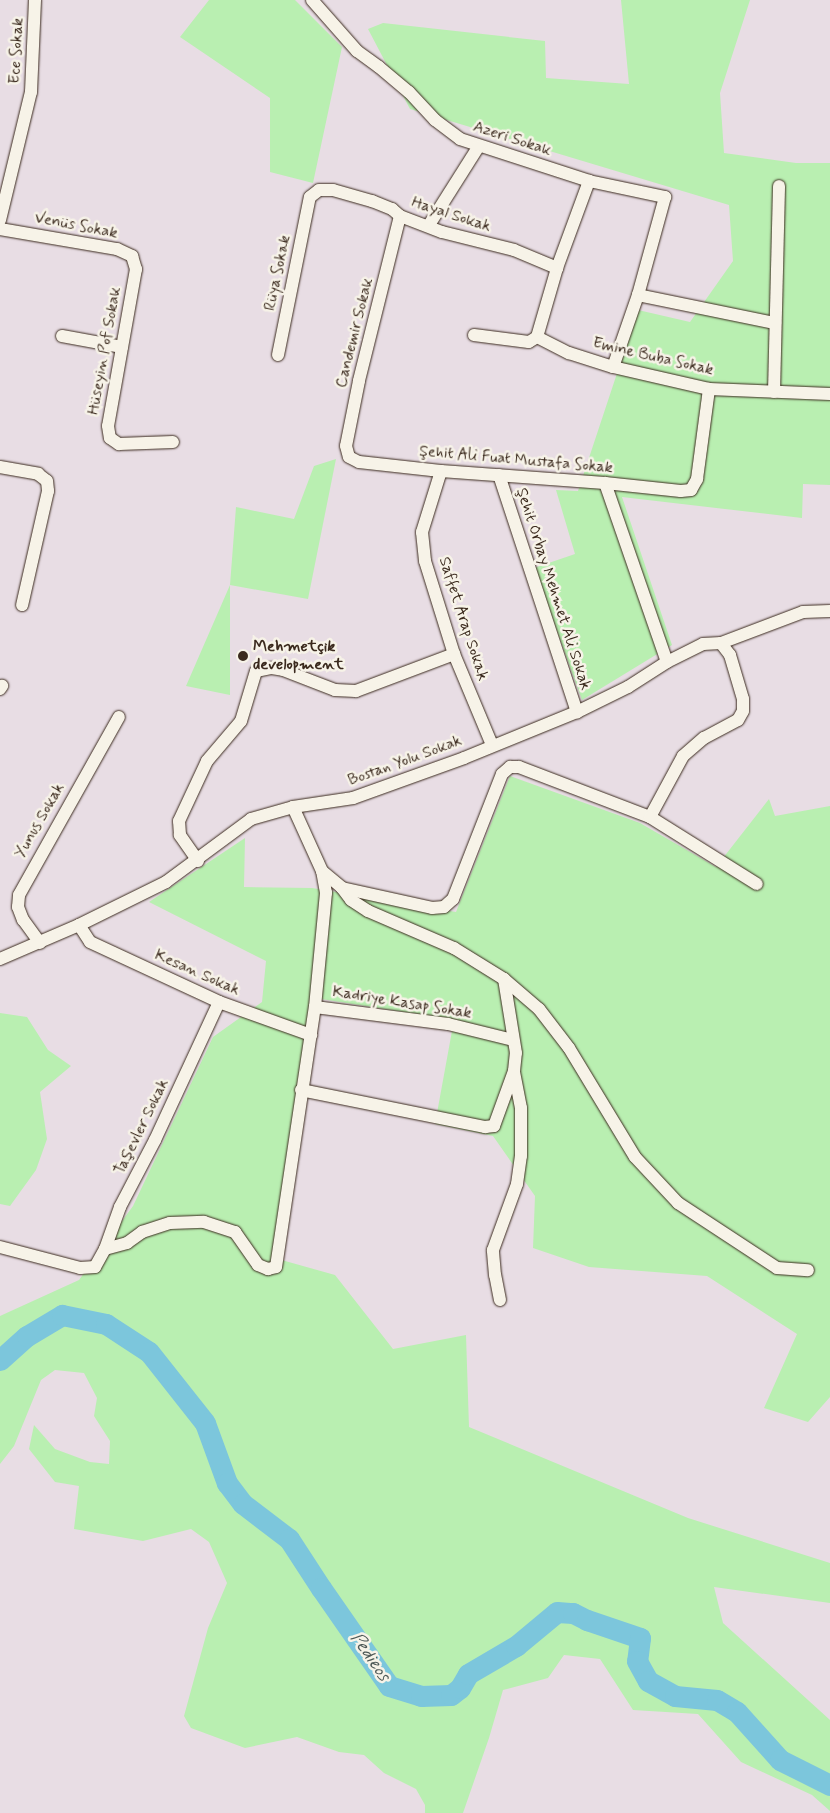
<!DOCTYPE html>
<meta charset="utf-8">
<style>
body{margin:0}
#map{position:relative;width:830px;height:1813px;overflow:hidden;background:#e8dde4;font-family:Mynerve,sans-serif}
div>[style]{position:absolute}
.green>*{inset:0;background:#b9efb1}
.river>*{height:21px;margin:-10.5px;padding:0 10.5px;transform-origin:10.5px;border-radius:10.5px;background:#7cc6dc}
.roads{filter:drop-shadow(0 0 1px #3b2a1e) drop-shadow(0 0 1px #3b2a1e)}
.minor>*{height:12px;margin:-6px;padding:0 6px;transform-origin:6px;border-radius:6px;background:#f7f3e8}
.dots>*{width:14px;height:14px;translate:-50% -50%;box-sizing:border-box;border:2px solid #f7f3e8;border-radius:50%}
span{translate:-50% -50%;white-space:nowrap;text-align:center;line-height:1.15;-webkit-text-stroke:5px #f7f3e8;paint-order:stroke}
.street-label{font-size:16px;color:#3b2a1e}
.poi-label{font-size:16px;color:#3b2a1e;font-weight:700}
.left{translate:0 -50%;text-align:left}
.water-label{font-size:18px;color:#4e5957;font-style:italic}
</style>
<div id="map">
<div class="green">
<i style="clip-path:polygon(209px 0,295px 0,342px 47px,313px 183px,270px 172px,270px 98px,180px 37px)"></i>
<i style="clip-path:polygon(621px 0,750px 0,720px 93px,724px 153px,796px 163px,830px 163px,830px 485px,803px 484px,802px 518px,622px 497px,672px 645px,582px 700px,534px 568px,575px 554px,556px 490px,578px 491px,638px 310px,690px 322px,733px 261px,729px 205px,410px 109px,368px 29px,383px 23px,545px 41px,546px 78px,629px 84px)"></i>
<i style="clip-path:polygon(336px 459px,308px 599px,230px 585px,230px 695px,186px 686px,230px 585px,236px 507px,294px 519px,314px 466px)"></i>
<i style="clip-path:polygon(510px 776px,640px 823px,716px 867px,769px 799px,775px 816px,830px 806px,830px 1397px,808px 1422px,764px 1408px,797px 1334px,707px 1276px,589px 1267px,533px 1248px,535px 1196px,493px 1136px,435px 1124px,454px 1020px,321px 999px,278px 1259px,335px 1275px,393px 1349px,466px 1335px,469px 1427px,688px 1518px,830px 1563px,830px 1603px,714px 1587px,723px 1623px,830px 1720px,830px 1811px,812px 1795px,741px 1762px,698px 1714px,633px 1710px,600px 1659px,564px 1655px,548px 1678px,503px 1690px,489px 1738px,463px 1813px,425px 1813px,425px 1805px,416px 1789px,384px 1773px,364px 1755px,339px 1752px,297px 1737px,245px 1748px,191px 1728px,184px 1716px,208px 1628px,227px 1583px,209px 1542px,191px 1529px,143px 1541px,74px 1529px,79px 1486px,55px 1482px,29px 1449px,34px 1425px,55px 1449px,90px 1462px,109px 1464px,110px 1441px,94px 1416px,97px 1398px,84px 1373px,55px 1370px,41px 1380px,14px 1446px,0 1464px,0 1316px,79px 1280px,133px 1206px,213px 1037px,262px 1002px,266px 961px,149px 902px,245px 838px,244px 887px,312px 888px,456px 912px)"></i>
<i style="clip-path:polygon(0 1013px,27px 1017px,48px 1050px,71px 1066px,40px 1092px,47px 1139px,36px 1170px,10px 1206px,0 1204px)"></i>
</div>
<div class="river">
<i style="left:0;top:1360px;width:36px;rotate:-42deg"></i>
<i style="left:27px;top:1336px;width:41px;rotate:-31deg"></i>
<i style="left:62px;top:1315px;width:45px;rotate:11.6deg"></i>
<i style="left:106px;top:1324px;width:51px;rotate:33.1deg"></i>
<i style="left:149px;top:1352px;width:90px;rotate:51.7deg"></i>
<i style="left:205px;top:1423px;width:64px;rotate:69.9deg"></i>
<i style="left:227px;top:1483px;width:26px;rotate:53deg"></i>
<i style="left:243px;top:1504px;width:58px;rotate:37.3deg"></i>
<i style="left:289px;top:1539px;width:59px;rotate:56.9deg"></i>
<i style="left:321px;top:1588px;width:119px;rotate:55.2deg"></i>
<i style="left:389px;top:1686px;width:34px;rotate:17deg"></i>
<i style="left:421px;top:1696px;width:30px;rotate:-2deg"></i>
<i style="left:451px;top:1695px;width:11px;rotate:-38deg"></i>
<i style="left:460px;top:1688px;width:16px;rotate:-60deg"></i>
<i style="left:468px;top:1674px;width:56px;rotate:-30.3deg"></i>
<i style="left:516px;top:1646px;width:53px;rotate:-39.7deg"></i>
<i style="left:557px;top:1612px;width:16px;rotate:4deg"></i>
<i style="left:573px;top:1613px;width:16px;rotate:27deg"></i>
<i style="left:587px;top:1620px;width:56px;rotate:18.8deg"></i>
<i style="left:640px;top:1638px;width:23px;rotate:97deg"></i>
<i style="left:637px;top:1661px;width:23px;rotate:61deg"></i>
<i style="left:648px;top:1681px;width:31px;rotate:29deg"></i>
<i style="left:675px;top:1696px;width:42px;rotate:5.4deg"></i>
<i style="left:717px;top:1700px;width:23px;rotate:31deg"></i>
<i style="left:737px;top:1712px;width:64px;rotate:48.1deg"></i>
<i style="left:780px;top:1760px;width:56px;rotate:26.6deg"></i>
</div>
<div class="roads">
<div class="minor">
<i style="left:312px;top:0;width:68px;rotate:48.6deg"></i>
<i style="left:357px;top:51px;width:27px;rotate:36deg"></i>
<i style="left:379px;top:67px;width:39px;rotate:40deg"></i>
<i style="left:409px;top:92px;width:38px;rotate:47deg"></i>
<i style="left:435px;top:120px;width:31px;rotate:37deg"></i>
<i style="left:460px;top:139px;width:136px;rotate:18deg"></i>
<i style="left:589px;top:181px;width:78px;rotate:11.9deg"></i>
<i style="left:665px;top:197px;width:102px;rotate:105.4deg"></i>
<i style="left:638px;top:295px;width:76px;rotate:109.1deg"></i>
<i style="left:400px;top:216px;width:170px;rotate:104deg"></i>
<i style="left:359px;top:381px;width:66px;rotate:101.3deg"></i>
<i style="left:346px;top:446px;width:11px;rotate:75deg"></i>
<i style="left:349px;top:457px;width:11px;rotate:27deg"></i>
<i style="left:359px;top:462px;width:82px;rotate:6.3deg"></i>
<i style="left:441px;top:471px;width:164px;rotate:4.2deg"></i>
<i style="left:605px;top:483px;width:76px;rotate:6deg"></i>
<i style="left:681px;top:491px;width:10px;rotate:-6deg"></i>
<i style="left:691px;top:490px;width:13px;rotate:-61deg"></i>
<i style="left:697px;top:479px;width:91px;rotate:-82.4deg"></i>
<i style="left:0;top:220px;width:132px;rotate:-76.4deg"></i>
<i style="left:31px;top:92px;width:92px;rotate:-87.5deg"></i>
<i style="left:429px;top:225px;width:93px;rotate:-57.7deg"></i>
<i style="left:0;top:229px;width:119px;rotate:9.7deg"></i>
<i style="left:117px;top:249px;width:17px;rotate:25deg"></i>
<i style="left:132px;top:256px;width:14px;rotate:73deg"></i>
<i style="left:136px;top:269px;width:159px;rotate:100.1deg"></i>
<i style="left:108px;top:426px;width:12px;rotate:81deg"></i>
<i style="left:110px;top:438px;width:11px;rotate:34deg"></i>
<i style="left:119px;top:444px;width:54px;rotate:-2.1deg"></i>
<i style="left:638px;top:295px;width:140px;rotate:11.6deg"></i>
<i style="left:474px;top:335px;width:55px;rotate:7.3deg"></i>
<i style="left:529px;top:342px;width:9px;rotate:-32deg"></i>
<i style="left:62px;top:336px;width:61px;rotate:10.4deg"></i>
<i style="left:537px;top:337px;width:36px;rotate:27deg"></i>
<i style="left:569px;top:353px;width:46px;rotate:17.7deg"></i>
<i style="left:613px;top:367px;width:98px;rotate:12.9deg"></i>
<i style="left:709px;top:389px;width:121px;rotate:2.4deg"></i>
<i style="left:537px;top:337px;width:72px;rotate:-73.8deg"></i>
<i style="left:557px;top:268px;width:93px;rotate:-69.8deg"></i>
<i style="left:278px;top:355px;width:161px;rotate:-78.6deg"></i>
<i style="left:310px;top:197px;width:11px;rotate:-38deg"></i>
<i style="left:319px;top:190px;width:14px"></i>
<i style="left:333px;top:190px;width:41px;rotate:15.8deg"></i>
<i style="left:372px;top:201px;width:22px;rotate:22deg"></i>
<i style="left:392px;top:209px;width:11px;rotate:41deg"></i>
<i style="left:400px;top:216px;width:45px;rotate:20.9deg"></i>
<i style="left:442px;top:232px;width:74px;rotate:14deg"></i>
<i style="left:514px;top:250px;width:47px;rotate:22.7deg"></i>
<i style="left:774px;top:392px;width:206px;rotate:-88.6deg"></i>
<i style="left:0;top:467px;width:39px;rotate:10deg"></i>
<i style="left:38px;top:474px;width:11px;rotate:38deg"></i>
<i style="left:47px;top:481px;width:10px;rotate:84deg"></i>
<i style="left:48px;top:491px;width:117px;rotate:102.8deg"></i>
<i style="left:441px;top:471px;width:64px;rotate:107.3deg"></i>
<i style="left:422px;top:532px;width:29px;rotate:84deg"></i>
<i style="left:425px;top:561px;width:97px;rotate:72.7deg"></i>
<i style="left:454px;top:654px;width:99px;rotate:67.3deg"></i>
<i style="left:499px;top:475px;width:250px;rotate:71.8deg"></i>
<i style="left:605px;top:483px;width:189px;rotate:70.9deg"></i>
<i style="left:0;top:689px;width:4px;rotate:-56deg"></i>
<i style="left:293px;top:807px;width:70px;rotate:65.6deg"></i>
<i style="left:322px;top:871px;width:26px;rotate:40deg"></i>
<i style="left:342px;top:888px;width:15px;rotate:53deg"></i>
<i style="left:351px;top:900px;width:20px;rotate:33deg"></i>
<i style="left:368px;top:911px;width:94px;rotate:23.3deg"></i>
<i style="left:454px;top:948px;width:59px;rotate:31.8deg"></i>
<i style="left:504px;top:979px;width:46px;rotate:40.6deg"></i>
<i style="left:539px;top:1009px;width:49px;rotate:52.4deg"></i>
<i style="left:569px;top:1048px;width:127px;rotate:58.8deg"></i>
<i style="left:635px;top:1157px;width:63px;rotate:46.9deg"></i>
<i style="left:678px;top:1203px;width:118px;rotate:33.3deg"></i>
<i style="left:777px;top:1268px;width:31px;rotate:4deg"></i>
<i style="left:650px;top:817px;width:69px;rotate:-61.6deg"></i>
<i style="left:683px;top:756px;width:28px;rotate:-41deg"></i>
<i style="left:704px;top:738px;width:38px;rotate:-28deg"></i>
<i style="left:738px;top:720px;width:10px;rotate:-61deg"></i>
<i style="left:743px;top:711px;width:12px;rotate:-90deg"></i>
<i style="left:743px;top:699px;width:46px;rotate:-106.5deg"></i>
<i style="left:730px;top:655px;width:15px;rotate:-127deg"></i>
<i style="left:198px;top:861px;width:32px;rotate:-125deg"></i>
<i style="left:180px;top:835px;width:14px;rotate:-94deg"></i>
<i style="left:179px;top:821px;width:66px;rotate:-65deg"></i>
<i style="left:207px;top:761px;width:52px;rotate:-49.6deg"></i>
<i style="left:241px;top:721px;width:52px;rotate:-73.3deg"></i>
<i style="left:256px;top:671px;width:16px;rotate:-11deg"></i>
<i style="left:272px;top:668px;width:11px;rotate:10deg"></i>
<i style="left:283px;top:670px;width:56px;rotate:21deg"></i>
<i style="left:335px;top:690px;width:21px;rotate:3deg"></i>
<i style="left:356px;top:691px;width:105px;rotate:-20.7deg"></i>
<i style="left:342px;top:888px;width:92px;rotate:12.5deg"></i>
<i style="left:432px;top:908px;width:12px;rotate:-5deg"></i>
<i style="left:444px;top:907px;width:12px;rotate:-42deg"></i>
<i style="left:453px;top:899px;width:134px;rotate:-68.6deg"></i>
<i style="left:502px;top:774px;width:11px;rotate:-41deg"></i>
<i style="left:510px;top:767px;width:9px"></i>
<i style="left:519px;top:767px;width:140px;rotate:20.9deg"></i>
<i style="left:650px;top:817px;width:126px;rotate:32.1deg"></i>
<i style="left:79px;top:925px;width:20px;rotate:57deg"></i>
<i style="left:90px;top:942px;width:142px;rotate:24.9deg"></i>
<i style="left:219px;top:1002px;width:98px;rotate:19.7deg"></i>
<i style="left:40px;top:943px;width:29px;rotate:-126deg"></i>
<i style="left:23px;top:920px;width:14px;rotate:-111deg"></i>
<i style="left:18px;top:907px;width:12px;rotate:-85deg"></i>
<i style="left:19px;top:895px;width:204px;rotate:-60.7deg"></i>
<i style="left:0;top:959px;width:86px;rotate:-23.3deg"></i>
<i style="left:79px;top:925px;width:97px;rotate:-26.3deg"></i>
<i style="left:166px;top:882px;width:106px;rotate:-36.5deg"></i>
<i style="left:251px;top:819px;width:44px;rotate:-15.9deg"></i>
<i style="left:293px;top:807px;width:61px;rotate:-8.5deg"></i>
<i style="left:353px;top:798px;width:118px;rotate:-19.8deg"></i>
<i style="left:464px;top:758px;width:122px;rotate:-22.2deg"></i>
<i style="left:577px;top:712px;width:57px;rotate:-26.1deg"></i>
<i style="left:628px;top:687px;width:46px;rotate:-32.7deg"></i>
<i style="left:667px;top:662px;width:40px;rotate:-26.6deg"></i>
<i style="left:703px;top:644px;width:18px;rotate:-3deg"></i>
<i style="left:721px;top:643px;width:88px;rotate:-20.7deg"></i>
<i style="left:803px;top:612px;width:27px;rotate:-2deg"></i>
<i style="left:315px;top:1007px;width:134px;rotate:7.3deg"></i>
<i style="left:448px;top:1024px;width:67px;rotate:13.8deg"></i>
<i style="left:301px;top:1090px;width:188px;rotate:11.4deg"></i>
<i style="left:485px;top:1127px;width:9px;rotate:-6deg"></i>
<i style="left:494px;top:1126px;width:59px;rotate:-70deg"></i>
<i style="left:514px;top:1071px;width:18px;rotate:-84deg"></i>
<i style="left:516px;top:1053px;width:75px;rotate:-99.2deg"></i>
<i style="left:0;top:1247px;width:83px;rotate:14.7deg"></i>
<i style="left:80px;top:1268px;width:15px;rotate:-4deg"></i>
<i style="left:95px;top:1267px;width:21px;rotate:-61deg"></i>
<i style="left:105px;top:1249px;width:45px;rotate:-70.3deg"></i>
<i style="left:120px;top:1207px;width:76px;rotate:-62.4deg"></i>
<i style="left:155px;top:1140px;width:152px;rotate:-65.1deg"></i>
<i style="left:105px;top:1249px;width:23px;rotate:-15deg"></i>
<i style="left:127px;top:1243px;width:19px;rotate:-36deg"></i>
<i style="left:142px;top:1232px;width:29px;rotate:-18deg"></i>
<i style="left:170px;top:1223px;width:34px;rotate:-2deg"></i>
<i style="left:204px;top:1222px;width:33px;rotate:18deg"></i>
<i style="left:235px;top:1232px;width:40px;rotate:55.1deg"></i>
<i style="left:258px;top:1265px;width:11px;rotate:22deg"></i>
<i style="left:268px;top:1269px;width:8px;rotate:-14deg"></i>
<i style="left:276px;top:1267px;width:263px;rotate:-81.5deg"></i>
<i style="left:315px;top:1007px;width:115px;rotate:-84.5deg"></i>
<i style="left:326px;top:893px;width:22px;rotate:-100deg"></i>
<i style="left:500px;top:1300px;width:25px;rotate:-101deg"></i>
<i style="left:495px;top:1275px;width:25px;rotate:-95deg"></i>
<i style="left:493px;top:1250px;width:70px;rotate:-70deg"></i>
<i style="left:517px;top:1184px;width:28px;rotate:-82deg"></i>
<i style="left:521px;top:1156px;width:48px;rotate:-90deg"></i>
<i style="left:521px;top:1108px;width:36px;rotate:-101deg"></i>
</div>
</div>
<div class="dots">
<i style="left:243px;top:656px;background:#3b2a1e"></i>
</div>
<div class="street-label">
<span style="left:17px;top:51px;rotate:-87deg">Ece Sokak</span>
<span style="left:512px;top:139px;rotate:18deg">Azeri Sokak</span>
<span style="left:451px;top:215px;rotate:18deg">Hayal Sokak</span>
<span style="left:76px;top:226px;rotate:11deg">Venüs Sokak</span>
<span style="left:278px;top:273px;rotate:-78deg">Rüya Sokak</span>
<span style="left:355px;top:333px;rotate:-76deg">Candemir Sokak</span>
<span style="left:105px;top:351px;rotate:-80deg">Hüseyin Pof Sokak</span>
<span style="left:653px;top:357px;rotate:13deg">Emine Buba Sokak</span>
<span style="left:516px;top:460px;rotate:5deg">Şehit Ali Fuat Mustafa Sokak</span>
<span style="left:553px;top:589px;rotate:72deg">Şehit Orbay Mehmet Ali Sokak</span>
<span style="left:463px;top:619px;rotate:72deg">Saffet Arap Sokak</span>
<span style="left:405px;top:761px;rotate:-20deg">Bostan Yolu Sokak</span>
<span style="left:40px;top:821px;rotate:-60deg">Yunus Sokak</span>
<span style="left:197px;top:973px;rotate:24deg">Kesan Sokak</span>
<span style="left:402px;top:1003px;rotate:9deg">Kadriye Kasap Sokak</span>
<span style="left:142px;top:1127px;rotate:-64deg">Taşevler Sokak</span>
</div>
<div class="poi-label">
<span class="left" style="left:253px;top:656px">Mehmetçik<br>development</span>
</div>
<div class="water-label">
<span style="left:370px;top:1657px;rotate:55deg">Pedieos</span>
</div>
</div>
